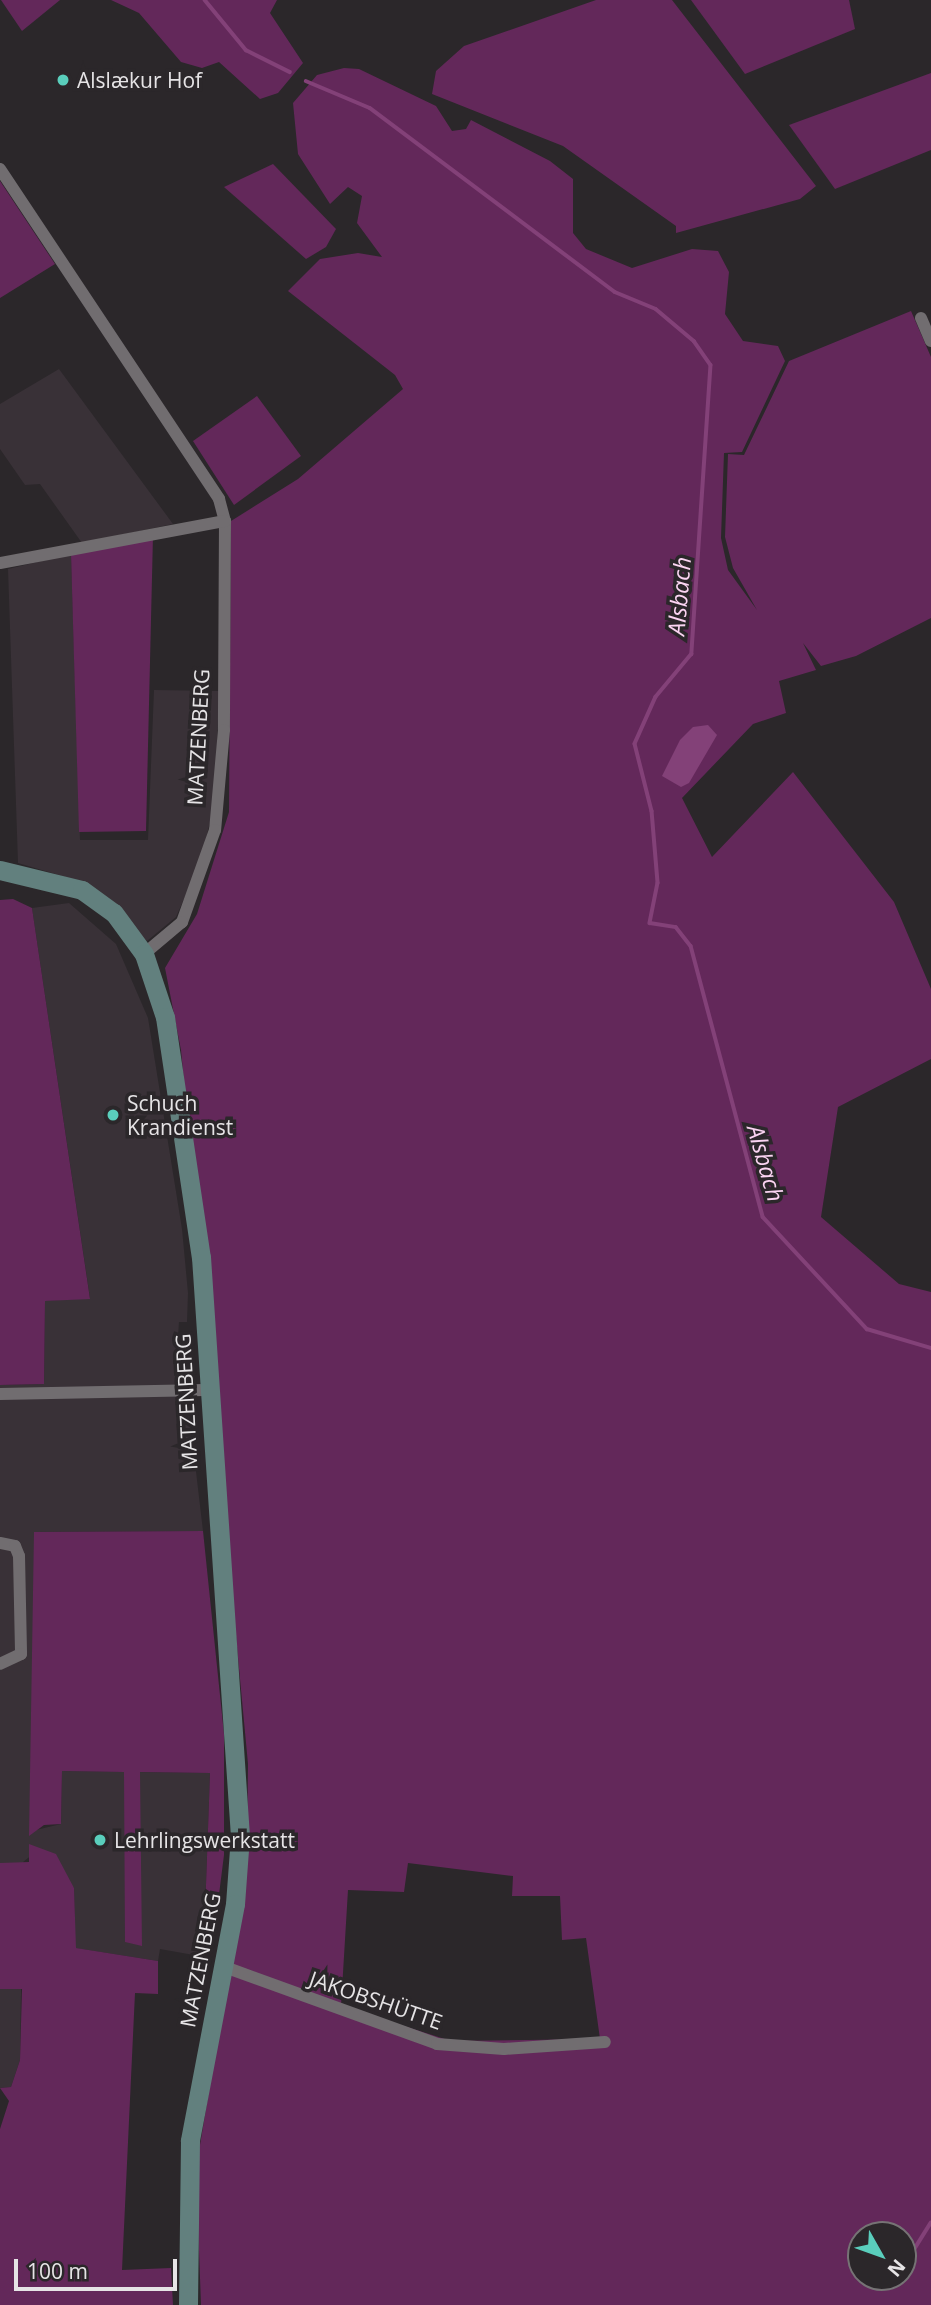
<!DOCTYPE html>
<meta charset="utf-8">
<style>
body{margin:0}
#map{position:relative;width:931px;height:2305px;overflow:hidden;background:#2b272a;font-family:"Open Sans",sans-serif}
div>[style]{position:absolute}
.built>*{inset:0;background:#393137}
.green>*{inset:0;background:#63285a}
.water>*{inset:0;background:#834178}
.stream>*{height:3.5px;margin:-1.75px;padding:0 1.75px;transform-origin:1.75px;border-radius:1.75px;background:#834178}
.street>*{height:12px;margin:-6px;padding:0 6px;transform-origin:6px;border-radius:6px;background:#716d70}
.secondary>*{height:19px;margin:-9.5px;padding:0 9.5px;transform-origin:9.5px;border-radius:9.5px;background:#62807e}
.dots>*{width:19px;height:19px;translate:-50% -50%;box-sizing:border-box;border:4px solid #2b272a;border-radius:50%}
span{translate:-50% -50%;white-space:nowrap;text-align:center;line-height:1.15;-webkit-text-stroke:7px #2b272a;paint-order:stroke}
.poi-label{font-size:21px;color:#e6e4e6}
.left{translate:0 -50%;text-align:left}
.street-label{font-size:21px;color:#e6e4e6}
.water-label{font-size:23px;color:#fbd4f2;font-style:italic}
.north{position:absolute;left:847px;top:2221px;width:70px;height:70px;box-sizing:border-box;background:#2b272a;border:2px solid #767375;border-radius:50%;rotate:130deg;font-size:19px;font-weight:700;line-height:28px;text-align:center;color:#e6e4e6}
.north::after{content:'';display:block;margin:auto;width:24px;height:32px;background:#5acebc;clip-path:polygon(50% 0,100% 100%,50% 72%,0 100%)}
.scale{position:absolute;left:14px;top:2259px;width:163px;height:32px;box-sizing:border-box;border:4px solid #e6e4e6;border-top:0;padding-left:9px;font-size:21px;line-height:24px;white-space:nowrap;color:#e6e4e6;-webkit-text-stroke:5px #2b272a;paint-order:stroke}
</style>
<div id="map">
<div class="built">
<i style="clip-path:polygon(59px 369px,173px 524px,82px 543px,40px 484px,25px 485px,0 449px,0 404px)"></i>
<i style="clip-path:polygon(71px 554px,80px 840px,148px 840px,154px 690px,219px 691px,215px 802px,200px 863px,176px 917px,147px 941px,79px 881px,18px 863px,8px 569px)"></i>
<i style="clip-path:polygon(69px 903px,116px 944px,148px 1018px,182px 1229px,188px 1293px,187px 1322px,179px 1322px,178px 1336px,186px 1337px,185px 1378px,203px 1531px,35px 1532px,31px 1769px,36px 1830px,61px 1824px,62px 1771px,210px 1773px,204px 1940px,213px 1942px,205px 1957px,160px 1949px,158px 1961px,75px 1948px,74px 1888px,38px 1850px,23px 1862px,20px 2060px,11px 2087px,0 2088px,0 1385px,44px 1384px,45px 1301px,90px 1298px,32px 908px)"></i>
</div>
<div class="green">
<i style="clip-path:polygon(1px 0,60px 0,22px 31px)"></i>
<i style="clip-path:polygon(111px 0,277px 0,270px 13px,303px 63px,278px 93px,260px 99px,219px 62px,202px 68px,181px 62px,139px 13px)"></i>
<i style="clip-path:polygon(596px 0,672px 0,816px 186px,800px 199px,676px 233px,676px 226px,563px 146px,432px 94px,436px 71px,464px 46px)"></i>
<i style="clip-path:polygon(691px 0,849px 0,855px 29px,745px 74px)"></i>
<i style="clip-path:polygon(evenodd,344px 68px,359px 69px,436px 106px,452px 131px,466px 129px,471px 120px,550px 161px,573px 179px,573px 233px,586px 249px,632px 268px,692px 249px,718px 251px,729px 272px,725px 314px,743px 341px,778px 346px,785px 361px,742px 452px,724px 453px,721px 538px,728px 570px,757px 610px,733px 568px,725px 537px,728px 454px,744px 455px,789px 361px,911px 311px,931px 357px,931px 618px,856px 656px,821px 666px,803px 643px,816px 670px,779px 681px,786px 713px,753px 724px,682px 798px,712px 857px,793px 772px,894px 902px,931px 989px,931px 1059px,838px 1107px,821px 1217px,899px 1284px,931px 1292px,931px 2305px,201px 2305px,196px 2169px,247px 1863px,248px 1764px,181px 1050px,165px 968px,197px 914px,229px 812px,231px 521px,298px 479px,403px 389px,395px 375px,288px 291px,320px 259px,358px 253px,382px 257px,357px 223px,362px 196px,348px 187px,330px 204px,298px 154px,293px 103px,317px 75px,344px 68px,408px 1863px,513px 1876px,512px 1896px,560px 1896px,562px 1940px,586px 1938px,600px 2039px,451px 2041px,341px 2006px,348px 1890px,404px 1892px,408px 1863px,344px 68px,861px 2235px,903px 2235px,903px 2277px,861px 2277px,861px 2235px)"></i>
<i style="clip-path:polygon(931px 73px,931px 150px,835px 189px,789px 125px)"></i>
<i style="clip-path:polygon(273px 164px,336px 229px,326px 247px,306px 259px,224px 187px)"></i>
<i style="clip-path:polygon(0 181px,55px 264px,0 298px)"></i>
<i style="clip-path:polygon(257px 396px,301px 456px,234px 505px,193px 441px)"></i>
<i style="clip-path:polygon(153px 535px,146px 831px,79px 832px,71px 554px)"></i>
<i style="clip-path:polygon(13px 899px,32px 908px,90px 1299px,45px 1301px,44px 1384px,0 1385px,0 900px)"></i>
<i style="clip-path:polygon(203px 1531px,224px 1734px,224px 1855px,213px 1942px,204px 1941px,210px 1773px,140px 1772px,142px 1946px,125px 1942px,124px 1772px,62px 1771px,61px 1824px,44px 1825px,29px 1836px,34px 1532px)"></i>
<i style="clip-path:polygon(29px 1844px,56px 1854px,74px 1888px,76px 1948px,158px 1961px,158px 1994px,135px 1993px,122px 2270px,171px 2268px,173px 2305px,0 2305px,0 2129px,9px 2101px,0 2088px,11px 2087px,20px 2060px,22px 1989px,0 1989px,0 1863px,29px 1862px)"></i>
</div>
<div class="water">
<i style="clip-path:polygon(708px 725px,717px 735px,689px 783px,681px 787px,662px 776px,680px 740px,693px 727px)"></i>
</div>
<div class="stream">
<i style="left:205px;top:0;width:65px;rotate:50.6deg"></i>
<i style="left:246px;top:50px;width:49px;rotate:26.6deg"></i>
<i style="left:306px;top:81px;width:69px;rotate:22.9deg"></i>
<i style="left:370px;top:108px;width:306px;rotate:36.9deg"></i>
<i style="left:615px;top:292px;width:44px;rotate:22.5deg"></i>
<i style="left:656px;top:309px;width:50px;rotate:40.1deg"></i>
<i style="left:694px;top:341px;width:29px;rotate:55deg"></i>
<i style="left:711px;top:365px;width:290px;rotate:93.8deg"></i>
<i style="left:692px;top:654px;width:56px;rotate:129.9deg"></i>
<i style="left:656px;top:697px;width:51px;rotate:114.1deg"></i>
<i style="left:635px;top:744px;width:69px;rotate:75.8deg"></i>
<i style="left:652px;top:811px;width:72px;rotate:85.2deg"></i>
<i style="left:658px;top:883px;width:41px;rotate:101.3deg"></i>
<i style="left:650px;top:923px;width:26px;rotate:9deg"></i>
<i style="left:676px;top:927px;width:24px;rotate:52deg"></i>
<i style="left:691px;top:946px;width:280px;rotate:75.1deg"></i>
<i style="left:763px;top:1217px;width:153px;rotate:47.1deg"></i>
<i style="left:867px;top:1329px;width:67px;rotate:16.5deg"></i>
<i style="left:910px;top:2256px;width:39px;rotate:-58deg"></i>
</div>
<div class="street">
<i style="left:0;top:169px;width:396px;rotate:56.4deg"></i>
<i style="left:219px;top:499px;width:23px;rotate:75deg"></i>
<i style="left:225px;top:521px;width:209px;rotate:90.3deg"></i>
<i style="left:224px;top:730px;width:100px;rotate:95.1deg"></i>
<i style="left:215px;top:830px;width:98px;rotate:109.7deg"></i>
<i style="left:182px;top:922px;width:50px;rotate:139.9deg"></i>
<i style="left:921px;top:318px;width:25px;rotate:67deg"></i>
<i style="left:0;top:563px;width:229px;rotate:-10.6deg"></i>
<i style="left:0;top:1394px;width:206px;rotate:-1.1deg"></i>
<i style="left:0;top:1543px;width:15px;rotate:11deg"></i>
<i style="left:15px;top:1546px;width:11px;rotate:68deg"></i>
<i style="left:19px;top:1556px;width:98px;rotate:88.8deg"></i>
<i style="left:21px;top:1654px;width:23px;rotate:155deg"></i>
<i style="left:222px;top:1966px;width:229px;rotate:19.9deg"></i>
<i style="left:437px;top:2044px;width:67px;rotate:4.3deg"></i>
<i style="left:504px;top:2049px;width:101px;rotate:-4deg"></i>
</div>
<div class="secondary">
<i style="left:0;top:870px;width:84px;rotate:13.7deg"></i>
<i style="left:82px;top:890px;width:39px;rotate:36deg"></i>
<i style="left:114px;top:913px;width:51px;rotate:53.8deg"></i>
<i style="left:144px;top:954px;width:66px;rotate:71.6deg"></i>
<i style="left:165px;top:1017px;width:243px;rotate:81.5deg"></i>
<i style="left:201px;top:1257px;width:580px;rotate:86.15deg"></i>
<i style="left:240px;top:1836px;width:68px;rotate:94.2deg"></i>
<i style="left:235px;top:1904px;width:241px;rotate:100.8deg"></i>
<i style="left:190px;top:2141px;width:164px;rotate:90.7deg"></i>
</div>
<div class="dots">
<i style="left:63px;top:80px;background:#5acebc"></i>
<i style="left:113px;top:1115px;background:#5acebc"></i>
<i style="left:100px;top:1840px;background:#5acebc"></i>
</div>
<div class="poi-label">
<span class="left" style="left:77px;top:80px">Alslækur Hof</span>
<span class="left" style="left:127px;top:1115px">Schuch<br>Krandienst</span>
<span class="left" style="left:114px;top:1840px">Lehrlingswerkstatt</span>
</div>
<div class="street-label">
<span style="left:198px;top:737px;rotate:-87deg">MATZENBERG</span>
<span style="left:186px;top:1402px;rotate:-93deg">MATZENBERG</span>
<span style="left:200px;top:1960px;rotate:-79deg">MATZENBERG</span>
<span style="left:376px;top:2000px;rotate:19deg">JAKOBSHÜTTE</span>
</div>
<div class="water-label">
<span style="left:679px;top:596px;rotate:-85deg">Alsbach</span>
<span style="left:766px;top:1163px;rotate:74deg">Alsbach</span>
</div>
<div class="north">N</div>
<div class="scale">100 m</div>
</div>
